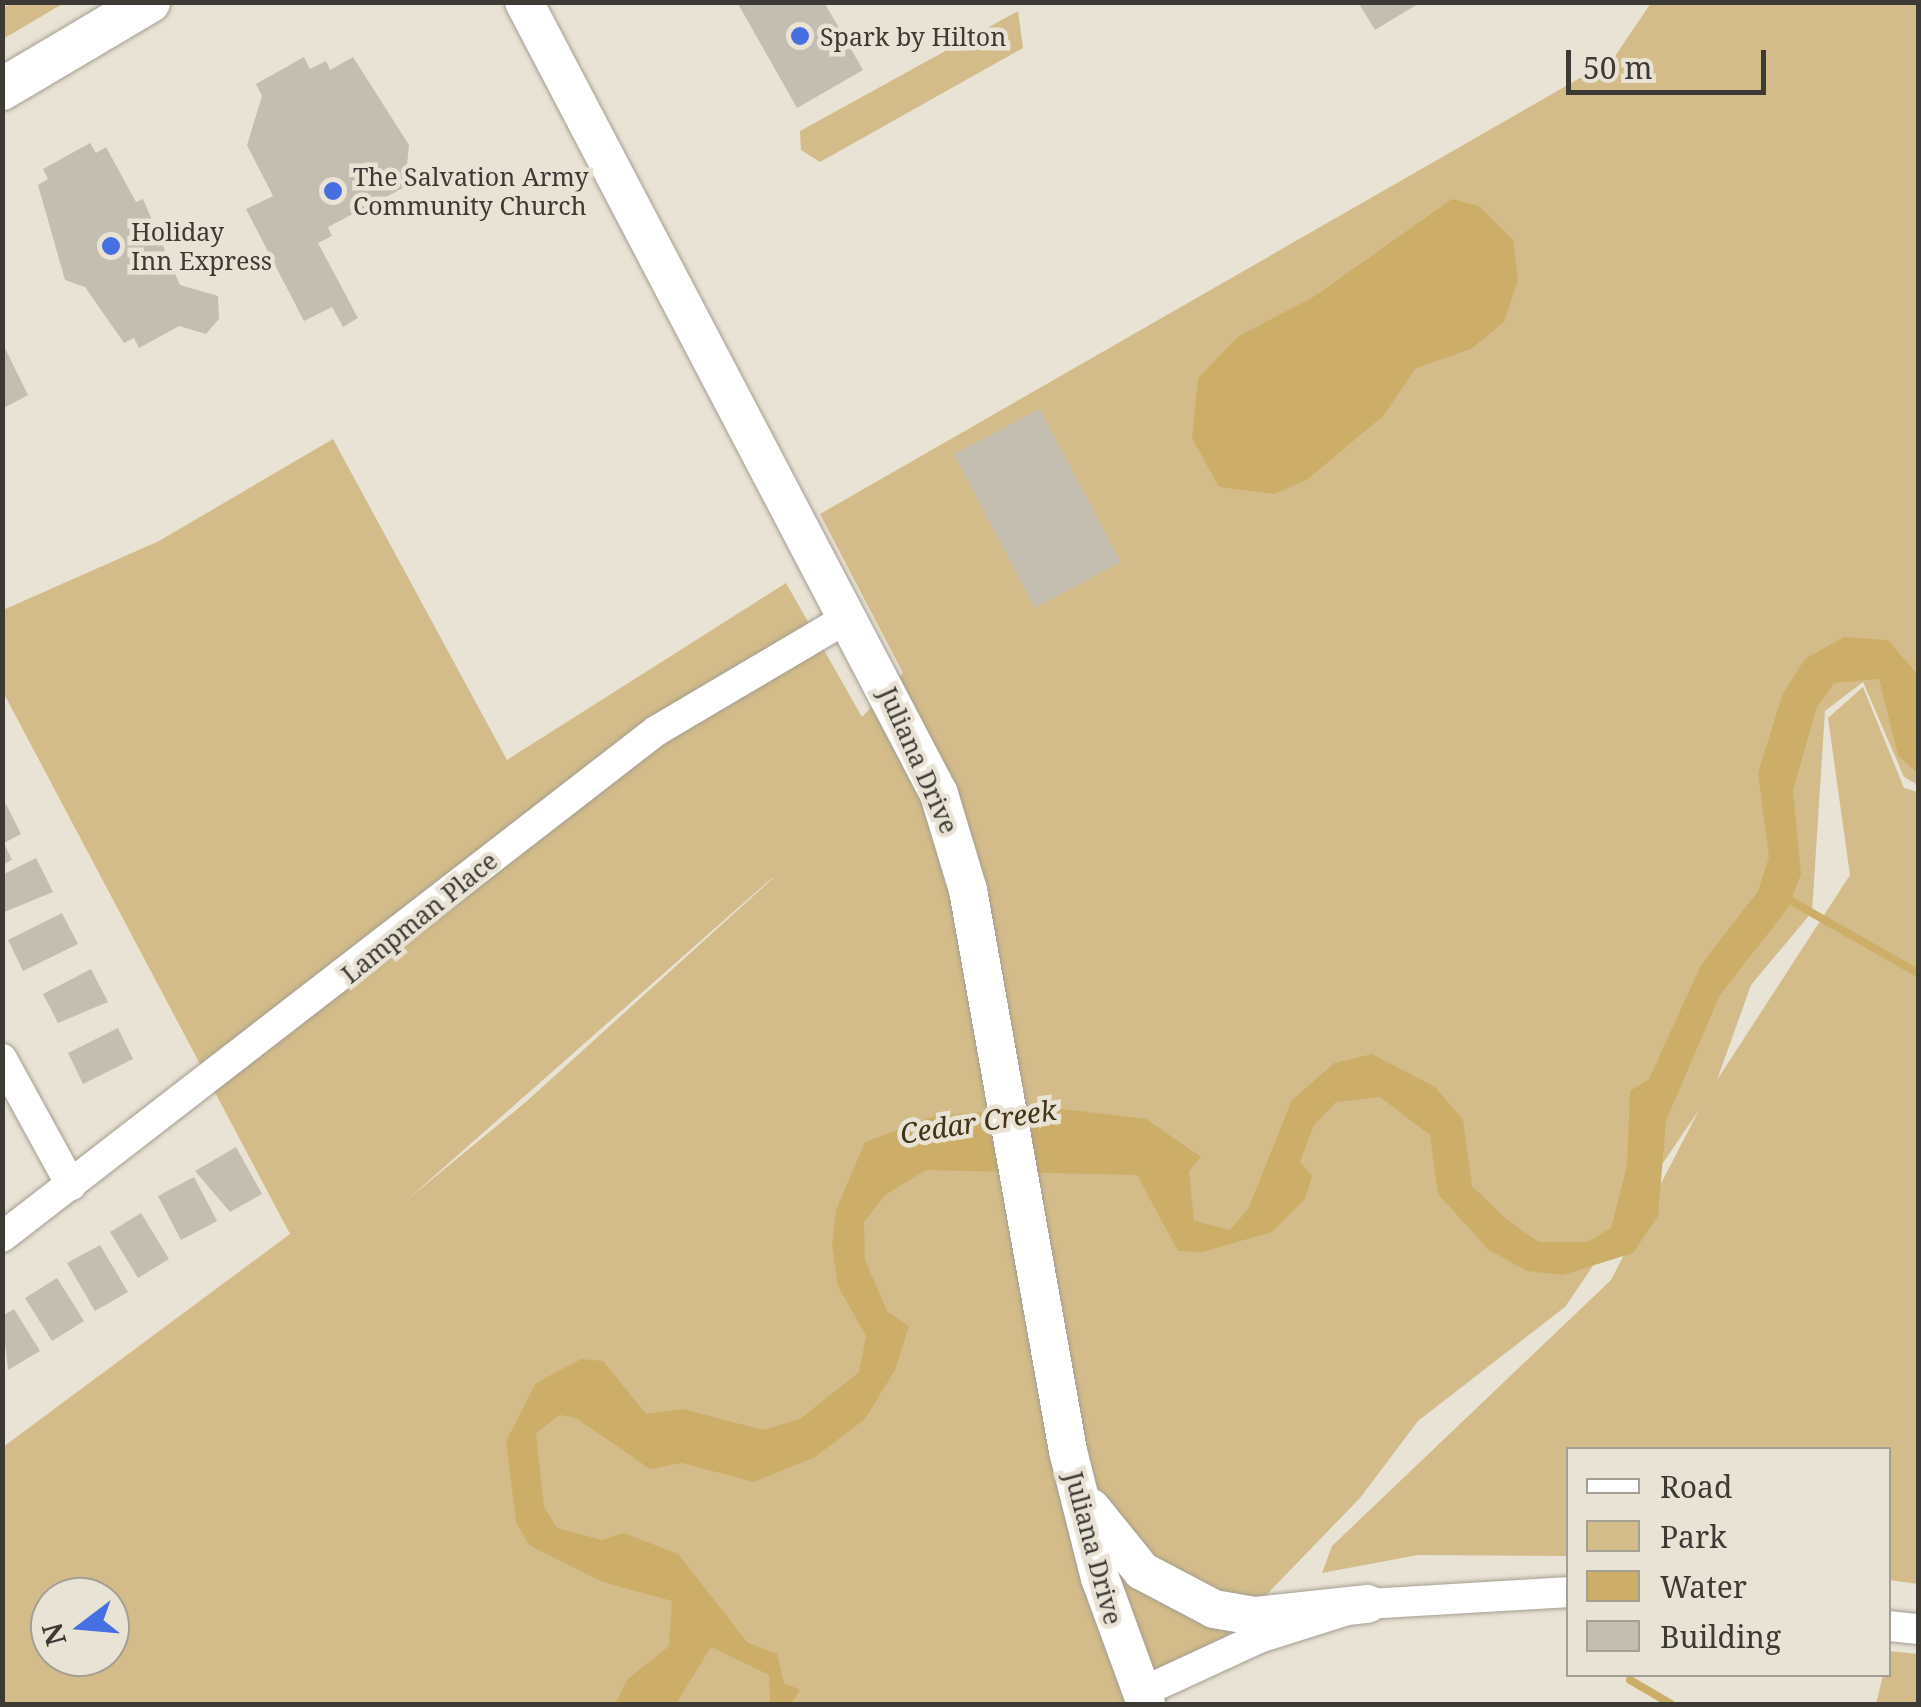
<!DOCTYPE html>
<style>
body{margin:0}
#map{position:relative;width:1921px;height:1707px;overflow:hidden;background:#e9e3d5;font-family:"Noto Serif",serif}
div>[style]{position:absolute}
.green>*{inset:0;background:#d3bc89}
.water>*{inset:0;background:#cdae69}
.stream>*{height:8px;margin:-4px;padding:0 4px;transform-origin:4px;border-radius:4px;background:#cdae69}
.building>*{inset:0;background:#c4beb0}
.roads{filter:drop-shadow(0 0 2px #a49e91) drop-shadow(0 0 2px #a49e91)}
.minor>*{height:30px;margin:-15px;padding:0 15px;transform-origin:15px;border-radius:15px;background:#fff}
.tertiary>*{height:38px;margin:-19px;padding:0 19px;transform-origin:19px;border-radius:19px;background:#fff}
.secondary>*{height:42px;margin:-21px;padding:0 21px;transform-origin:21px;border-radius:21px;background:#fff}
.dots>*{width:28px;height:28px;translate:-50% -50%;box-sizing:border-box;border:5px solid #e9e3d5;border-radius:50%}
span{translate:-50% -50%;white-space:nowrap;text-align:center;line-height:1.15;-webkit-text-stroke:9px #e9e3d5;paint-order:stroke}
.poi-label{font-size:25px;color:#3d3a35}
.left{translate:0 -50%;text-align:left}
.street-label{font-size:25px;color:#3d3a35}
.water-label{font-size:28px;color:#413314;font-style:italic}
.frame{position:absolute;inset:0;border:5px solid #3d3a35;pointer-events:none}
.legend{position:absolute;left:1566px;top:1447px;width:325px;height:230px;box-sizing:border-box;background:#e9e3d5;border:2px solid #a49f95;margin:0;padding:12px 18px;list-style:none;font-size:30px;color:#3d3a35}
.legend li{display:flex;align-items:center;gap:20px;height:50px}
.legend b{width:50px;border:2px solid #a49f95}
.north{position:absolute;left:30px;top:1577px;width:100px;height:100px;box-sizing:border-box;background:#e9e3d5;border:2px solid #a49f95;border-radius:50%;rotate:254deg;font-size:28px;font-weight:700;line-height:40px;text-align:center;color:#3d3a35}
.north::after{content:'';display:block;margin:auto;width:35px;height:45px;background:#4670e2;clip-path:polygon(50% 0,100% 100%,50% 72%,0 100%)}
.scale{position:absolute;left:1566px;top:50px;width:200px;height:45px;box-sizing:border-box;border:5px solid #3d3a35;border-top:0;padding-left:12px;font-size:30px;line-height:35px;white-space:nowrap;color:#3d3a35;-webkit-text-stroke:8px #e9e3d5;paint-order:stroke}
</style>
<div id="map">
<div class="green">
<i style="clip-path:polygon(13px 2px,64px 2px,64px 3px,3px 39px,3px 8px)"></i>
<i style="clip-path:polygon(evenodd,1651px 3px,1918px 3px,1918px 785px,1904px 777px,1863px 682px,1825px 711px,1812px 912px,1751px 985px,1717px 1080px,1850px 875px,1828px 718px,1863px 687px,1904px 788px,1918px 792px,1918px 1584px,1889px 1580px,1888px 1450px,1568px 1450px,1568px 1556px,1418px 1555px,1322px 1573px,1332px 1546px,1611px 1280px,1699px 1110px,1565px 1307px,1418px 1421px,1360px 1498px,1211px 1652px,1129px 1704px,3px 1704px,3px 1447px,290px 1234px,3px 692px,3px 610px,159px 541px,333px 439px,507px 760px,786px 583px,862px 717px,903px 673px,820px 514px,1613px 59px,1651px 3px,773px 878px,527px 1101px,408px 1199px,772px 878px,773px 878px,1651px 3px,50px 1597px,110px 1597px,110px 1657px,50px 1657px,50px 1597px)"></i>
<i style="clip-path:polygon(1018px 11px,1023px 48px,820px 162px,801px 150px,800px 131px)"></i>
<i style="clip-path:polygon(1889px 1651px,1918px 1654px,1918px 1704px,1876px 1704px)"></i>
</div>
<div class="water">
<i style="clip-path:polygon(1452px 199px,1479px 206px,1513px 240px,1518px 280px,1504px 322px,1471px 349px,1416px 368px,1383px 416px,1308px 479px,1275px 494px,1219px 487px,1192px 438px,1198px 378px,1239px 336px,1315px 296px)"></i>
<i style="clip-path:polygon(1844px 637px,1888px 640px,1916px 673px,1918px 774px,1898px 755px,1879px 679px,1834px 683px,1816px 709px,1793px 791px,1801px 874px,1788px 908px,1720px 995px,1666px 1121px,1658px 1216px,1633px 1253px,1563px 1275px,1527px 1271px,1489px 1250px,1438px 1194px,1430px 1135px,1380px 1097px,1336px 1102px,1314px 1125px,1300px 1162px,1312px 1176px,1305px 1199px,1272px 1232px,1202px 1252px,1178px 1251px,1137px 1175px,926px 1170px,885px 1195px,864px 1222px,865px 1260px,887px 1311px,909px 1326px,895px 1370px,865px 1419px,815px 1457px,754px 1482px,682px 1463px,650px 1469px,576px 1418px,560px 1415px,536px 1433px,544px 1507px,557px 1528px,602px 1540px,624px 1533px,678px 1554px,748px 1643px,777px 1654px,784px 1683px,800px 1690px,791px 1704px,770px 1704px,769px 1675px,711px 1647px,676px 1704px,615px 1704px,628px 1679px,669px 1646px,672px 1601px,603px 1582px,529px 1545px,516px 1522px,506px 1441px,536px 1383px,581px 1359px,603px 1361px,646px 1414px,683px 1409px,763px 1430px,800px 1419px,859px 1372px,866px 1336px,838px 1286px,832px 1246px,836px 1210px,865px 1142px,935px 1116px,1045px 1107px,1146px 1119px,1201px 1157px,1189px 1171px,1194px 1221px,1230px 1230px,1248px 1209px,1292px 1100px,1334px 1063px,1372px 1054px,1435px 1087px,1463px 1120px,1472px 1186px,1506px 1219px,1539px 1242px,1587px 1242px,1611px 1228px,1627px 1165px,1630px 1091px,1649px 1079px,1701px 965px,1758px 891px,1769px 857px,1758px 773px,1783px 693px,1805px 659px)"></i>
</div>
<div class="stream">
<i style="left:1784px;top:897px;width:154px;rotate:29.6deg"></i>
<i style="left:1630px;top:1680px;width:48px;rotate:30.3deg"></i>
</div>
<div class="building">
<i style="clip-path:polygon(737px 2px,824px 2px,863px 70px,797px 108px)"></i>
<i style="clip-path:polygon(1358px 2px,1421px 2px,1375px 30px)"></i>
<i style="clip-path:polygon(304px 57px,310px 69px,326px 61px,330px 70px,353px 57px,409px 145px,405px 187px,328px 227px,332px 236px,318px 243px,358px 318px,343px 327px,332px 307px,304px 321px,246px 209px,273px 196px,247px 145px,262px 96px,256px 84px)"></i>
<i style="clip-path:polygon(90px 143px,96px 153px,106px 147px,136px 202px,143px 199px,180px 285px,218px 296px,219px 319px,206px 334px,179px 326px,139px 348px,134px 338px,124px 343px,85px 287px,65px 280px,38px 185px,48px 179px,43px 169px)"></i>
<i style="clip-path:polygon(2px 342px,28px 395px,2px 409px)"></i>
<i style="clip-path:polygon(1040px 409px,1121px 562px,1035px 608px,954px 454px)"></i>
<i style="clip-path:polygon(6px 804px,21px 834px,4px 843px,12px 860px,2px 865px,2px 805px)"></i>
<i style="clip-path:polygon(36px 858px,53px 892px,2px 913px,2px 875px)"></i>
<i style="clip-path:polygon(62px 913px,78px 944px,23px 971px,8px 940px)"></i>
<i style="clip-path:polygon(91px 969px,108px 1002px,58px 1023px,43px 994px)"></i>
<i style="clip-path:polygon(118px 1028px,133px 1059px,83px 1084px,68px 1053px)"></i>
<i style="clip-path:polygon(236px 1147px,262px 1194px,230px 1212px,195px 1171px)"></i>
<i style="clip-path:polygon(194px 1177px,217px 1221px,181px 1240px,158px 1196px)"></i>
<i style="clip-path:polygon(141px 1213px,169px 1259px,138px 1278px,110px 1232px)"></i>
<i style="clip-path:polygon(100px 1245px,128px 1292px,95px 1311px,67px 1263px)"></i>
<i style="clip-path:polygon(57px 1278px,84px 1321px,52px 1341px,25px 1298px)"></i>
<i style="clip-path:polygon(14px 1309px,40px 1351px,8px 1370px,2px 1316px)"></i>
</div>
<div class="roads">
<div class="minor">
<i style="left:2px;top:1059px;width:144px;rotate:61.3deg"></i>
<i style="left:2px;top:1237px;width:827px;rotate:-37.73deg"></i>
<i style="left:656px;top:731px;width:224px;rotate:-30.6deg"></i>
<i style="left:1888px;top:1626px;width:30px;rotate:6deg"></i>
<i style="left:1140px;top:1693px;width:131px;rotate:-24.8deg"></i>
<i style="left:1259px;top:1638px;width:113px;rotate:-17.5deg"></i>
<i style="left:1367px;top:1604px;width:201px;rotate:-3.4deg"></i>
</div>
<div class="tertiary">
<i style="left:524px;top:2px;width:894px;rotate:62.35deg"></i>
<i style="left:939px;top:794px;width:100px;rotate:73.2deg"></i>
<i style="left:968px;top:890px;width:570px;rotate:79.89deg"></i>
<i style="left:1068px;top:1451px;width:131px;rotate:75.9deg"></i>
<i style="left:1100px;top:1578px;width:134px;rotate:69.9deg"></i>
<i style="left:1091px;top:1508px;width:81px;rotate:51deg"></i>
<i style="left:1142px;top:1571px;width:81px;rotate:27.8deg"></i>
<i style="left:1214px;top:1609px;width:41px;rotate:9.9deg"></i>
<i style="left:1254px;top:1616px;width:114px;rotate:-6.1deg"></i>
</div>
<div class="secondary">
<i style="left:2px;top:89px;width:171px;rotate:-30.6deg"></i>
</div>
</div>
<div class="dots">
<i style="left:800px;top:36px;background:#4670e2"></i>
<i style="left:333px;top:191px;background:#4670e2"></i>
<i style="left:111px;top:246px;background:#4670e2"></i>
</div>
<div class="poi-label">
<span class="left" style="left:820px;top:36px">Spark by Hilton</span>
<span class="left" style="left:353px;top:191px">The Salvation Army<br>Community Church</span>
<span class="left" style="left:131px;top:246px">Holiday<br>Inn Express</span>
</div>
<div class="street-label">
<span style="left:919px;top:760px;rotate:66deg">Juliana Drive</span>
<span style="left:419px;top:917px;rotate:-39deg">Lampman Place</span>
<span style="left:1094px;top:1548px;rotate:75deg">Juliana Drive</span>
</div>
<div class="water-label">
<span style="left:978px;top:1121px;rotate:-9deg">Cedar Creek</span>
</div>
<div class="frame"></div>
<ul class="legend">
<li><b style="height:12px;background:#fff"></b>Road</li>
<li><b style="height:28px;background:#d3bc89"></b>Park</li>
<li><b style="height:28px;background:#cdae69"></b>Water</li>
<li><b style="height:28px;background:#c4beb0"></b>Building</li>
</ul>
<div class="north">N</div>
<div class="scale">50 m</div>
</div>
